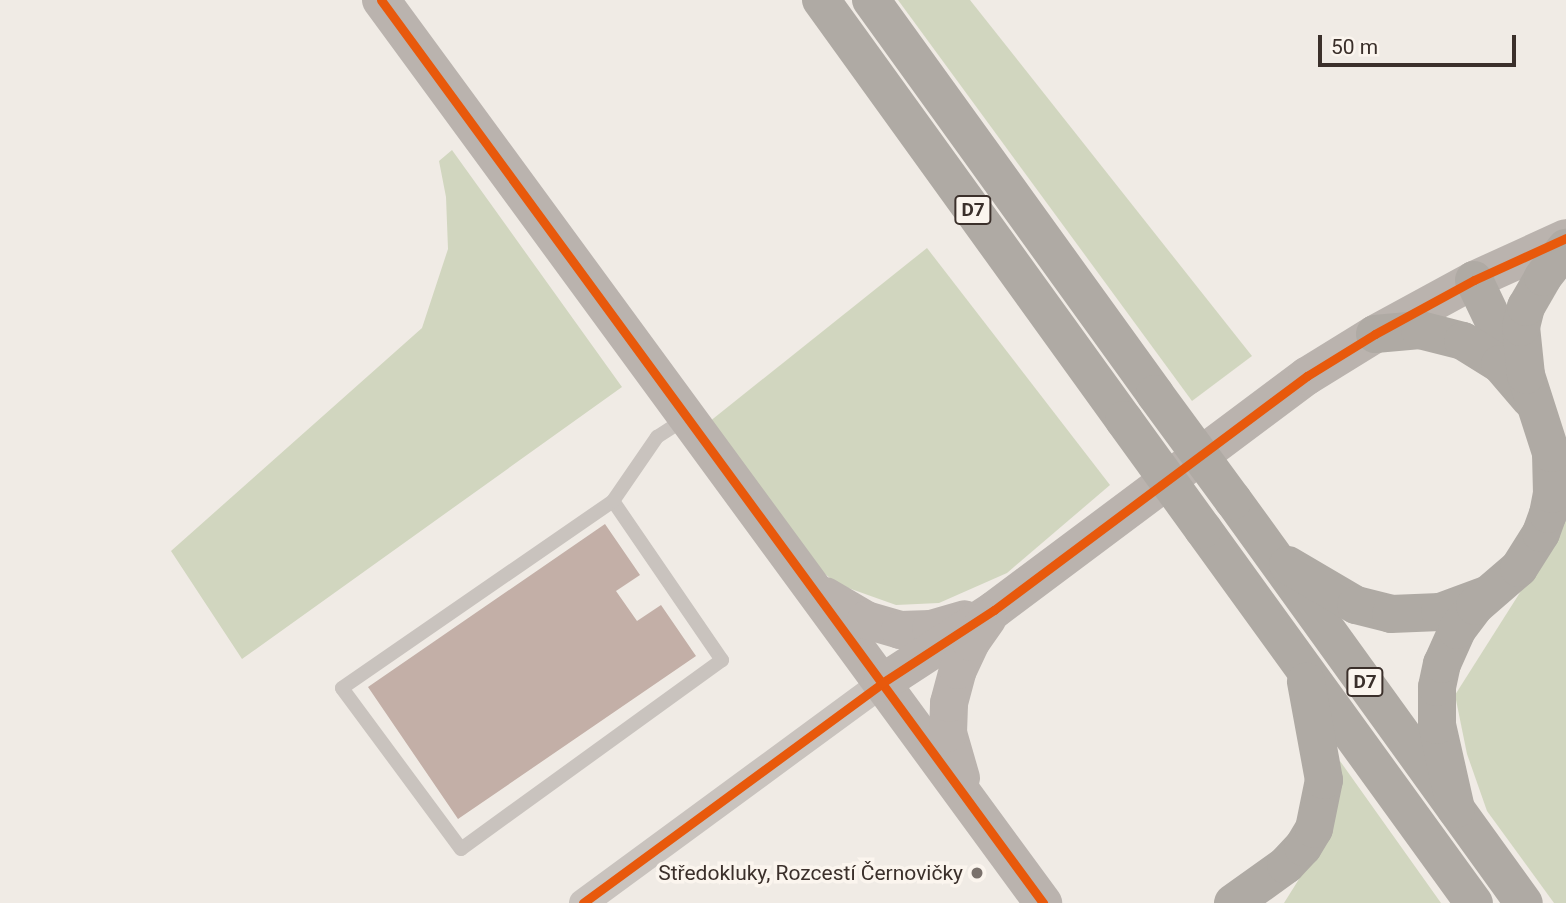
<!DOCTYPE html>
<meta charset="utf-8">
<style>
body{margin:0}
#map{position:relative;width:1566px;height:903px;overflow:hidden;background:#f0ebe5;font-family:Roboto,sans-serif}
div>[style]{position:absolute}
.green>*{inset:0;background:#d1d6bf}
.building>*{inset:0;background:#c3afa7}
.lane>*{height:14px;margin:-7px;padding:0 7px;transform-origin:7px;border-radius:7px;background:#c9c3be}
.street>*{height:28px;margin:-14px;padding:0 14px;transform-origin:14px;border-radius:14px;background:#c9c3be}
.secondary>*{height:38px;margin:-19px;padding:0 19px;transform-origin:19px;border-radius:19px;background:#bab3ae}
.highway>*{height:38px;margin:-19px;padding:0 19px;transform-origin:19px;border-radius:19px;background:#afaaa4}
.highway-bridge>*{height:38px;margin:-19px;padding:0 19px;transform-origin:19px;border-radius:19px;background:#afaaa4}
.cycleway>*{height:9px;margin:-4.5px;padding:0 4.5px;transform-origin:4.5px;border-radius:4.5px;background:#e8590c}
.dots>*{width:19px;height:19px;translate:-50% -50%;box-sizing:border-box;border:4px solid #fbf5ee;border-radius:50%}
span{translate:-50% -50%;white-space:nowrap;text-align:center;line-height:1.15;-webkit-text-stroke:7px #fbf5ee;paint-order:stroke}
.shield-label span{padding:2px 5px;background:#fbf5ee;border:2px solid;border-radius:5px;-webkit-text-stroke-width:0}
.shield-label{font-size:19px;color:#3b302b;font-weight:700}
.poi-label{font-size:21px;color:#3b302b}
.right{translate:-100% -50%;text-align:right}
.scale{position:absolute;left:1318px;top:35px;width:198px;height:32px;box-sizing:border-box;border:4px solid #3b302b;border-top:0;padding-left:9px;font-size:21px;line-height:24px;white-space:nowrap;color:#3b302b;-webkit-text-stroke:5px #fbf5ee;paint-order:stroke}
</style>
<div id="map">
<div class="green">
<i style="clip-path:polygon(898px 0,970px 0,1252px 356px,1192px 401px)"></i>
<i style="clip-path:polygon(452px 150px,622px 387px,242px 659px,171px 551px,422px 328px,448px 249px,446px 197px,439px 161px)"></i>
<i style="clip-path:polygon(927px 248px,1110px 485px,1007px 573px,939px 603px,896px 605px,837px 584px,806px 558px,709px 422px)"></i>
<i style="clip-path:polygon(1566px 520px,1566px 903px,1554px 903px,1487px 811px,1467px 754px,1455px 695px)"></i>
<i style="clip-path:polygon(1340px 761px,1441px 903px,1284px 903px,1316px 852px)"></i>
</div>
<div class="building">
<i style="clip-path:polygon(605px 524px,640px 575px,616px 591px,637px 621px,661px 605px,696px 656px,458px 819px,368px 687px)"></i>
</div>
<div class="lane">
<i style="left:613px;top:501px;width:193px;rotate:55.6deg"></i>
<i style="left:722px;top:660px;width:322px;rotate:144.1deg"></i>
<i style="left:461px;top:849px;width:200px;rotate:-126.5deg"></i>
<i style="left:342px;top:688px;width:329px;rotate:-34.6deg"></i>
<i style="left:613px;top:501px;width:78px;rotate:-55.5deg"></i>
<i style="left:657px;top:437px;width:33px;rotate:-33deg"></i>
</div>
<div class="street">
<i style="left:583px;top:903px;width:371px;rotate:-36.3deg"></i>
</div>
<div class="secondary">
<i style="left:381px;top:0;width:1120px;rotate:53.75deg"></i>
<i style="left:825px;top:596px;width:48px;rotate:30.3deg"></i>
<i style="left:866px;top:620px;width:35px;rotate:16deg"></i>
<i style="left:900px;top:630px;width:31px;rotate:-2deg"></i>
<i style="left:931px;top:629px;width:35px;rotate:-16deg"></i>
<i style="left:882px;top:683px;width:134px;rotate:-33.1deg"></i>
<i style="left:994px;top:610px;width:391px;rotate:-36.8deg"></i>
<i style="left:1307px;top:376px;width:80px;rotate:-31.7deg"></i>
<i style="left:1375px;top:334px;width:113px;rotate:-28.6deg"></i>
<i style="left:1474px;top:280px;width:101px;rotate:-24.5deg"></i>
<i style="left:961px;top:778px;width:47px;rotate:-106.1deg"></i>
<i style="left:948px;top:733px;width:30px;rotate:-88deg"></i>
<i style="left:949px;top:703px;width:34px;rotate:-75deg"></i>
<i style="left:958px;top:670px;width:31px;rotate:-65deg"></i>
<i style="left:971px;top:642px;width:29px;rotate:-55deg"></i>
</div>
<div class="highway">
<i style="left:821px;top:0;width:518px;rotate:54.19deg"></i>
<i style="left:871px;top:0;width:486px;rotate:54.2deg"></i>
<i style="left:1474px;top:280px;width:98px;rotate:64.5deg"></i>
<i style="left:1375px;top:334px;width:45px;rotate:-5.1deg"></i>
<i style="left:1420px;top:330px;width:44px;rotate:14.3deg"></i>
<i style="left:1463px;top:341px;width:44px;rotate:31.9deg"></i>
<i style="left:1500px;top:364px;width:46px;rotate:49.4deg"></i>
<i style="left:1233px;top:500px;width:497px;rotate:54.2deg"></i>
<i style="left:1203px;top:529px;width:462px;rotate:54.1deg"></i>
<i style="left:1288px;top:565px;width:79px;rotate:30.5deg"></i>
<i style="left:1356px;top:605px;width:36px;rotate:14deg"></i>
<i style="left:1391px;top:614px;width:49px;rotate:-2.3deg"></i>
<i style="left:1440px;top:612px;width:49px;rotate:-20.3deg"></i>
<i style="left:1456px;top:809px;width:86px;rotate:-102.7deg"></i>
<i style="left:1437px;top:725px;width:38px;rotate:-90deg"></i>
<i style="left:1437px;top:687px;width:24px;rotate:-78deg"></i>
<i style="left:1442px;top:664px;width:37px;rotate:-66deg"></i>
<i style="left:1457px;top:630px;width:30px;rotate:-53deg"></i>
<i style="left:1475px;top:606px;width:58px;rotate:-40.8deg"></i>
<i style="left:1519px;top:568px;width:41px;rotate:-57.8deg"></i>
<i style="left:1541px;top:533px;width:20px;rotate:-70deg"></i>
<i style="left:1548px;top:514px;width:20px;rotate:-79deg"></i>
<i style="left:1552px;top:494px;width:41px;rotate:-91.4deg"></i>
<i style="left:1551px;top:453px;width:82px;rotate:-107.8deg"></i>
<i style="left:1526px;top:375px;width:48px;rotate:-95.9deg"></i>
<i style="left:1521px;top:327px;width:21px;rotate:-76deg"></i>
<i style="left:1526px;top:307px;width:34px;rotate:-60deg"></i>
<i style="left:1543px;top:277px;width:37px;rotate:-52deg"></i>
<i style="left:1233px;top:903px;width:65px;rotate:-35.6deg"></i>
<i style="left:1286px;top:865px;width:25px;rotate:-47deg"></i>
<i style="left:1303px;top:847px;width:21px;rotate:-59deg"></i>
<i style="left:1314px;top:829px;width:50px;rotate:-78.5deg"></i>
<i style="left:1324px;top:780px;width:100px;rotate:-100.4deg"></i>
</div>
<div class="highway-bridge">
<i style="left:1155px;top:394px;width:132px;rotate:53.7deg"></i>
<i style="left:1124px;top:420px;width:135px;rotate:54.1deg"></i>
</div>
<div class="cycleway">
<i style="left:381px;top:0;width:1120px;rotate:53.75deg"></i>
<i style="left:583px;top:903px;width:371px;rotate:-36.3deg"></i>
<i style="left:882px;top:683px;width:134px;rotate:-33.1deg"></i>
<i style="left:994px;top:610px;width:391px;rotate:-36.8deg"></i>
<i style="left:1307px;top:376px;width:80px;rotate:-31.7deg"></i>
<i style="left:1375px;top:334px;width:113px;rotate:-28.6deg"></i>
<i style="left:1474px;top:280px;width:101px;rotate:-24.5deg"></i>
</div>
<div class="dots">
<i style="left:977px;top:873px;background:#7a716c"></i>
</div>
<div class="shield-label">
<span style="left:973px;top:210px">D7</span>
<span style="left:1365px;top:682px">D7</span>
</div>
<div class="poi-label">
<span class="right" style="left:963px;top:873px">Středokluky, Rozcestí Černovičky</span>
</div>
<div class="scale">50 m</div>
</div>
